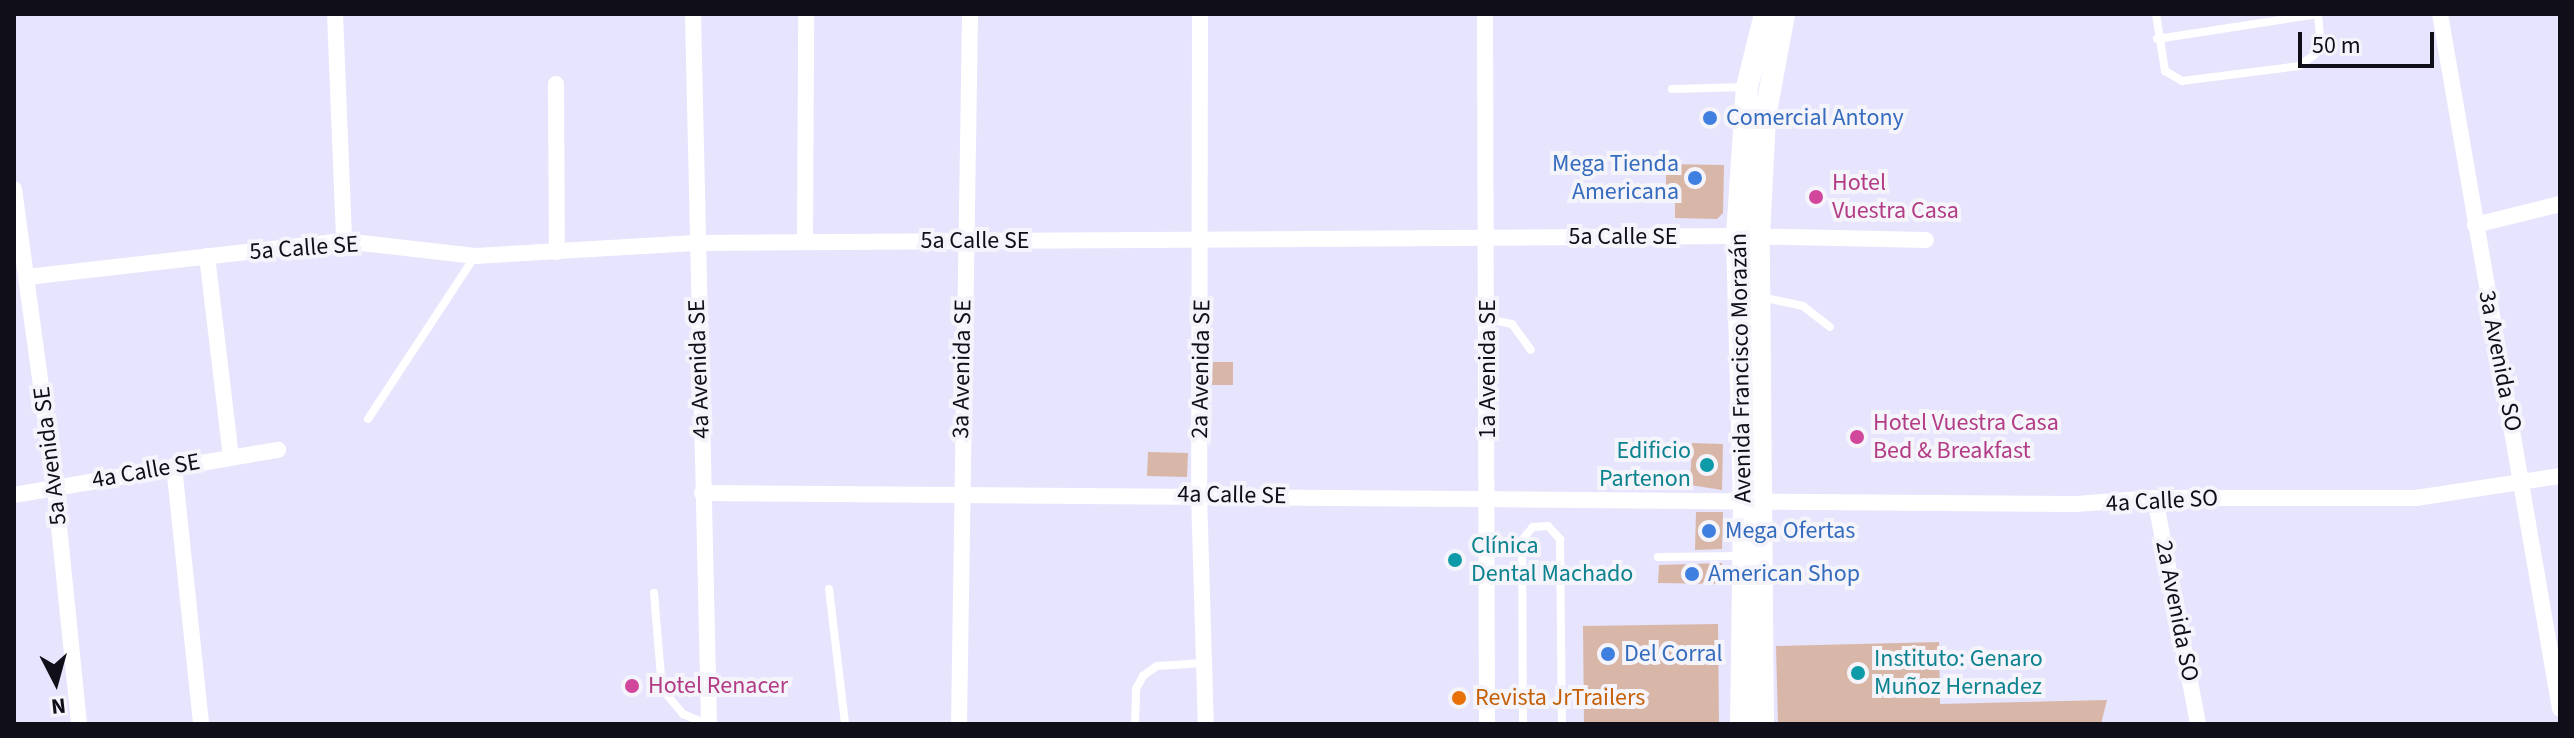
<!DOCTYPE html>
<meta charset="utf-8">
<style>
body{margin:0}
#map{position:relative;width:2574px;height:738px;overflow:hidden;background:#e7e4fe;font-family:"Source Sans 3",sans-serif}
div>[style]{position:absolute}
.building>*{inset:0;background:#d8b7a8}
.lane>*{height:8px;margin:-4px;padding:0 4px;transform-origin:4px;border-radius:4px;background:#fff}
.street>*{height:16px;margin:-8px;padding:0 8px;transform-origin:8px;border-radius:8px;background:#fff}
.secondary>*{height:22px;margin:-11px;padding:0 11px;transform-origin:11px;border-radius:11px;background:#fff}
.dots>*{width:22px;height:22px;translate:-50% -50%;box-sizing:border-box;border:4px solid #f5f4fb;border-radius:50%}
span{translate:-50% -50%;white-space:nowrap;text-align:center;line-height:1.15;-webkit-text-stroke:8px #f5f4fb;paint-order:stroke}
.shop-label{font-size:24px;color:#366cbe}
.left{translate:0 -50%;text-align:left}
.right{translate:-100% -50%;text-align:right}
.hotel-label{font-size:24px;color:#b23c85}
.street-label{font-size:24px;color:#100e19}
.culture-label{font-size:24px;color:#0d838f}
.food-label{font-size:24px;color:#c56008}
.frame{position:absolute;inset:0;border:16px solid #100e19;pointer-events:none}
.north{position:absolute;left:16px;top:642px;width:80px;height:80px;-webkit-text-stroke:6px #f5f4fb;paint-order:stroke;rotate:174deg;font-size:22px;font-weight:700;line-height:32px;text-align:center;color:#100e19}
.north::after{content:'';display:block;margin:auto;width:28px;height:36px;background:#100e19;clip-path:polygon(50% 0,100% 100%,50% 72%,0 100%)}
.scale{position:absolute;left:2298px;top:32px;width:136px;height:36px;box-sizing:border-box;border:4px solid #100e19;border-top:0;padding-left:10px;font-size:24px;line-height:28px;white-space:nowrap;color:#100e19;-webkit-text-stroke:6px #f5f4fb;paint-order:stroke}
</style>
<div id="map">
<div class="building">
<i style="clip-path:polygon(1666px 164px,1724px 165px,1723px 213px,1717px 219px,1675px 218px,1675px 192px,1666px 192px)"></i>
<i style="clip-path:polygon(1213px 362px,1233px 362px,1233px 385px,1212px 385px)"></i>
<i style="clip-path:polygon(1692px 443px,1723px 444px,1722px 490px,1690px 485px)"></i>
<i style="clip-path:polygon(1148px 452px,1188px 453px,1187px 477px,1147px 476px)"></i>
<i style="clip-path:polygon(1696px 512px,1723px 512px,1722px 549px,1695px 550px)"></i>
<i style="clip-path:polygon(1722px 563px,1726px 584px,1658px 583px,1659px 565px)"></i>
<i style="clip-path:polygon(1718px 624px,1719px 724px,1584px 724px,1583px 626px)"></i>
<i style="clip-path:polygon(1939px 642px,1940px 704px,2107px 700px,2101px 724px,1778px 724px,1776px 646px)"></i>
</div>
<div class="lane">
<i style="left:2156px;top:14px;width:58px;rotate:81deg"></i>
<i style="left:2165px;top:71px;width:20px;rotate:30deg"></i>
<i style="left:2182px;top:81px;width:118px;rotate:-7.3deg"></i>
<i style="left:2299px;top:66px;width:19px;rotate:-36deg"></i>
<i style="left:2314px;top:55px;width:19px;rotate:-72deg"></i>
<i style="left:2320px;top:37px;width:23px;rotate:-95deg"></i>
<i style="left:2157px;top:39px;width:163px;rotate:-8.8deg"></i>
<i style="left:1672px;top:89px;width:74px;rotate:-1.5deg"></i>
<i style="left:1761px;top:297px;width:43px;rotate:12.1deg"></i>
<i style="left:1803px;top:306px;width:34px;rotate:38deg"></i>
<i style="left:1488px;top:319px;width:25px;rotate:12deg"></i>
<i style="left:1512px;top:324px;width:32px;rotate:54deg"></i>
<i style="left:368px;top:419px;width:195px;rotate:-56.7deg"></i>
<i style="left:1658px;top:557px;width:84px;rotate:-0.7deg"></i>
<i style="left:829px;top:589px;width:136px;rotate:83.2deg"></i>
<i style="left:654px;top:593px;width:96px;rotate:85.2deg"></i>
<i style="left:662px;top:689px;width:33px;rotate:50deg"></i>
<i style="left:683px;top:714px;width:25px;rotate:23deg"></i>
<i style="left:1135px;top:724px;width:35px;rotate:-88deg"></i>
<i style="left:1136px;top:689px;width:15px;rotate:-62deg"></i>
<i style="left:1143px;top:676px;width:17px;rotate:-36deg"></i>
<i style="left:1157px;top:666px;width:47px;rotate:-3.7deg"></i>
<i style="left:1523px;top:724px;width:184px;rotate:-90.3deg"></i>
<i style="left:1522px;top:540px;width:17px;rotate:-50deg"></i>
<i style="left:1533px;top:527px;width:15px;rotate:-4deg"></i>
<i style="left:1548px;top:526px;width:18px;rotate:47deg"></i>
<i style="left:1560px;top:539px;width:185px;rotate:89.4deg"></i>
</div>
<div class="street">
<i style="left:335px;top:14px;width:227px;rotate:87.7deg"></i>
<i style="left:693px;top:14px;width:710px;rotate:88.71deg"></i>
<i style="left:1200px;top:14px;width:480px;rotate:90.1deg"></i>
<i style="left:1199px;top:494px;width:230px;rotate:88.3deg"></i>
<i style="left:1485px;top:14px;width:710px;rotate:89.84deg"></i>
<i style="left:2440px;top:14px;width:705px;rotate:80.2deg"></i>
<i style="left:556px;top:84px;width:168px;rotate:89.7deg"></i>
<i style="left:14px;top:189px;width:301px;rotate:82.2deg"></i>
<i style="left:55px;top:487px;width:238px;rotate:84.2deg"></i>
<i style="left:2475px;top:225px;width:88px;rotate:-13.9deg"></i>
<i style="left:805px;top:242px;width:228px;rotate:-89.7deg"></i>
<i style="left:207px;top:256px;width:201px;rotate:83.2deg"></i>
<i style="left:27px;top:277px;width:319px;rotate:-6.5deg"></i>
<i style="left:344px;top:241px;width:132px;rotate:6.5deg"></i>
<i style="left:475px;top:256px;width:220px;rotate:-3.4deg"></i>
<i style="left:695px;top:243px;width:1042px;rotate:-0.38deg"></i>
<i style="left:1737px;top:236px;width:189px;rotate:1.2deg"></i>
<i style="left:174px;top:466px;width:259px;rotate:84deg"></i>
<i style="left:702px;top:493px;width:1374px;rotate:0.46deg"></i>
<i style="left:2076px;top:504px;width:79px;rotate:-4.3deg"></i>
<i style="left:2155px;top:498px;width:261px"></i>
<i style="left:2416px;top:498px;width:146px;rotate:-8.7deg"></i>
<i style="left:14px;top:495px;width:268px;rotate:-9.7deg"></i>
<i style="left:2155px;top:498px;width:230px;rotate:79.2deg"></i>
<i style="left:959px;top:724px;width:710px;rotate:-89.11deg"></i>
</div>
<div class="secondary">
<i style="left:1741px;top:724px;width:221px;rotate:-89.2deg"></i>
<i style="left:1744px;top:503px;width:267px;rotate:-91.5deg"></i>
<i style="left:1737px;top:236px;width:149px;rotate:-86.2deg"></i>
<i style="left:1747px;top:87px;width:75px;rotate:-76.1deg"></i>
<i style="left:1763px;top:724px;width:488px;rotate:-90.5deg"></i>
<i style="left:1759px;top:236px;width:119px;rotate:-87.1deg"></i>
<i style="left:1765px;top:117px;width:105px;rotate:-79.5deg"></i>
</div>
<div class="dots">
<i style="left:1710px;top:118px;background:#3f7fe0"></i>
<i style="left:1695px;top:178px;background:#3f7fe0"></i>
<i style="left:1816px;top:197px;background:#d1479c"></i>
<i style="left:1857px;top:437px;background:#d1479c"></i>
<i style="left:1707px;top:465px;background:#0f9aa8"></i>
<i style="left:1709px;top:531px;background:#3f7fe0"></i>
<i style="left:1455px;top:560px;background:#0f9aa8"></i>
<i style="left:1692px;top:574px;background:#3f7fe0"></i>
<i style="left:1608px;top:654px;background:#3f7fe0"></i>
<i style="left:1858px;top:673px;background:#0f9aa8"></i>
<i style="left:632px;top:686px;background:#d1479c"></i>
<i style="left:1459px;top:698px;background:#e8710a"></i>
</div>
<div class="shop-label">
<span class="left" style="left:1726px;top:118px">Comercial Antony</span>
<span class="right" style="left:1679px;top:178px">Mega Tienda<br>Americana</span>
<span class="left" style="left:1725px;top:531px">Mega Ofertas</span>
<span class="left" style="left:1708px;top:574px">American Shop</span>
<span class="left" style="left:1624px;top:654px">Del Corral</span>
</div>
<div class="hotel-label">
<span class="left" style="left:1832px;top:197px">Hotel<br>Vuestra Casa</span>
<span class="left" style="left:1873px;top:437px">Hotel Vuestra Casa<br>Bed &amp; Breakfast</span>
<span class="left" style="left:648px;top:686px">Hotel Renacer</span>
</div>
<div class="street-label">
<span style="left:1623px;top:237px">5a Calle SE</span>
<span style="left:975px;top:241px">5a Calle SE</span>
<span style="left:304px;top:248px;rotate:-4deg">5a Calle SE</span>
<span style="left:2500px;top:361px;rotate:79deg">3a Avenida SO</span>
<span style="left:1741px;top:368px;rotate:-91deg">Avenida Francisco Morazán</span>
<span style="left:699px;top:369px;rotate:-92deg">4a Avenida SE</span>
<span style="left:962px;top:369px;rotate:-89deg">3a Avenida SE</span>
<span style="left:1201px;top:369px;rotate:-89deg">2a Avenida SE</span>
<span style="left:1488px;top:369px;rotate:-90deg">1a Avenida SE</span>
<span style="left:50px;top:456px;rotate:-97deg">5a Avenida SE</span>
<span style="left:146px;top:471px;rotate:-10deg">4a Calle SE</span>
<span style="left:1232px;top:495px;rotate:1deg">4a Calle SE</span>
<span style="left:2162px;top:501px;rotate:-3deg">4a Calle SO</span>
<span style="left:2177px;top:611px;rotate:79deg">2a Avenida SO</span>
</div>
<div class="culture-label">
<span class="right" style="left:1691px;top:465px">Edificio<br>Partenon</span>
<span class="left" style="left:1471px;top:560px">Clínica<br>Dental Machado</span>
<span class="left" style="left:1874px;top:673px">Instituto: Genaro<br>Muñoz Hernadez</span>
</div>
<div class="food-label">
<span class="left" style="left:1475px;top:698px">Revista JrTrailers</span>
</div>
<div class="frame"></div>
<div class="north">N</div>
<div class="scale">50 m</div>
</div>
